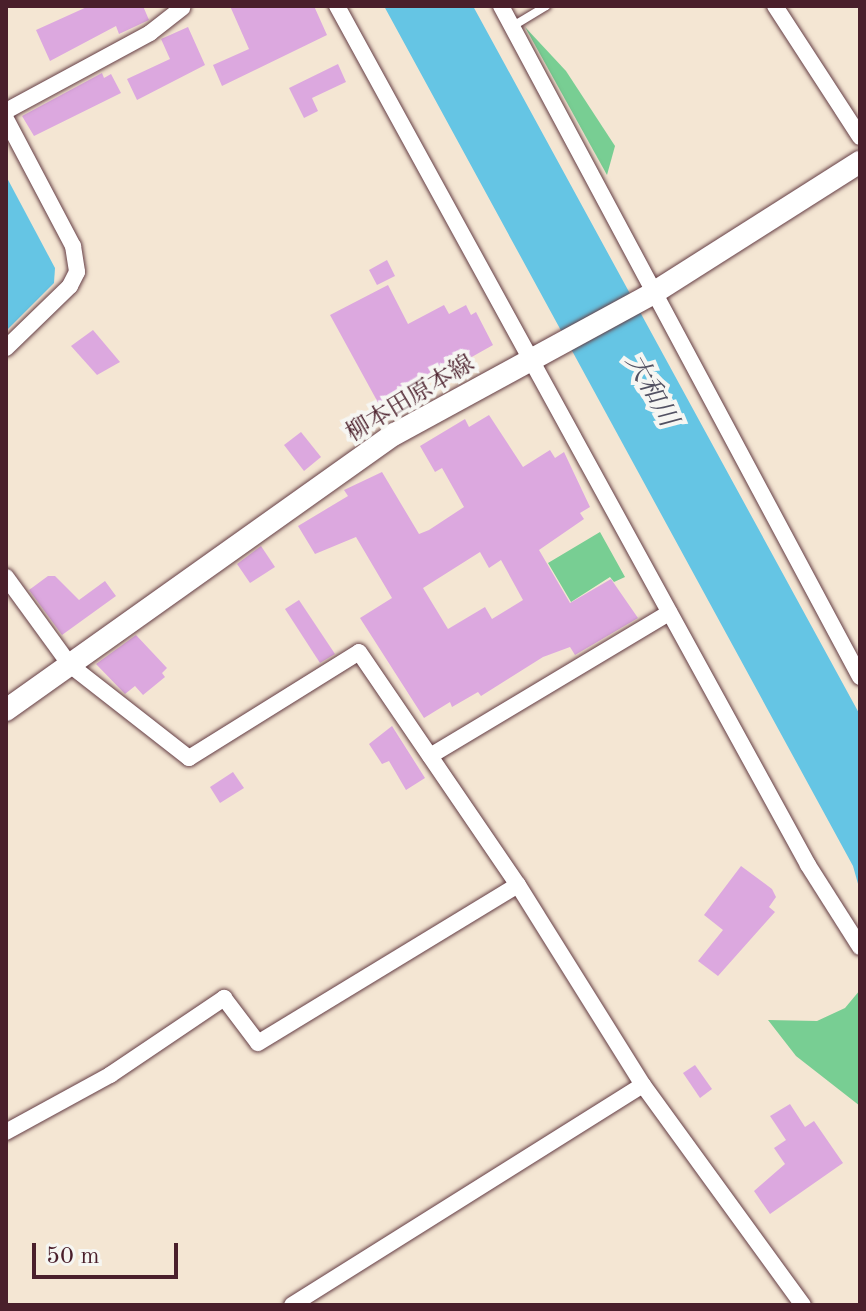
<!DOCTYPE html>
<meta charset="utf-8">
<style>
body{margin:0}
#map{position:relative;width:866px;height:1311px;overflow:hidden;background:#f4e6d3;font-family:"Old Standard TT","Noto Serif JP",serif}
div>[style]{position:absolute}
.green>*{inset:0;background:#78ce93}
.water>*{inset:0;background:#65c5e4}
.building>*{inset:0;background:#dca8df}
.roads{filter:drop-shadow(0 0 2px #643d44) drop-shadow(0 0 2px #643d44)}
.lane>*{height:8px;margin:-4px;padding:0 4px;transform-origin:4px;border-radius:4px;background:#fff}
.street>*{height:16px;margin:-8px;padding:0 8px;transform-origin:8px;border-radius:8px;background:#fff}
.secondary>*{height:22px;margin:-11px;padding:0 11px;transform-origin:11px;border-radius:11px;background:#fff}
span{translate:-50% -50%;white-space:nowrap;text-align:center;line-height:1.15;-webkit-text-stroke:8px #f6f6f2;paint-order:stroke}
.street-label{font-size:24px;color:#4a1f2b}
.water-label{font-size:26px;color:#525162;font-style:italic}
.frame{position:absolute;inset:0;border:8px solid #4a1f2b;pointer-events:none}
.scale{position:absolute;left:32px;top:1243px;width:146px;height:36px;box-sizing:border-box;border:4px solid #4a1f2b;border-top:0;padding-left:10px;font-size:24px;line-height:28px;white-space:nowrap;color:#4a1f2b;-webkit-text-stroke:6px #f6f6f2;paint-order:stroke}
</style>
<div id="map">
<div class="green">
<i style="clip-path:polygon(525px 27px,566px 71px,615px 146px,607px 175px)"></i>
<i style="clip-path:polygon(600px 532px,625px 577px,614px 582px,610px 577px,571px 602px,548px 563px)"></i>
<i style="clip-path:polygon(860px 990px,860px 1106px,796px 1056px,768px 1020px,817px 1021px,845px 1008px)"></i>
</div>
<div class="water">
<i style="clip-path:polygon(384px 6px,473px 6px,860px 715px,860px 891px,853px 866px)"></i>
<i style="clip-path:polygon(6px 176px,55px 268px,54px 283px,6px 331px)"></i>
</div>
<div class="building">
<i style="clip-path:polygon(89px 6px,143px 6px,149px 20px,119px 34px,116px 26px,50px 61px,36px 30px)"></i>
<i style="clip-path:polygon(230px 6px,314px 6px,327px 35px,222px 86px,213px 65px,249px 49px)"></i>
<i style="clip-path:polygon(188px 27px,205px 65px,137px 100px,127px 79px,170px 59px,161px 39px)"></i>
<i style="clip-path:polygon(338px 64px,346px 82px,312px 98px,318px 111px,304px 118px,289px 88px)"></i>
<i style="clip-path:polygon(102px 73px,104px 78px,111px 74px,121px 93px,34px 136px,22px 116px)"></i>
<i style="clip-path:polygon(387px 260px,395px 276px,377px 285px,369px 270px)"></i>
<i style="clip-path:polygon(388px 285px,408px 324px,444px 305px,449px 314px,466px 305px,471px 315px,476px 312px,493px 345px,381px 408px,330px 315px)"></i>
<i style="clip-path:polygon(93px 330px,120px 362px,97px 375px,71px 346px)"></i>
<i style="clip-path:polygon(evenodd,489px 415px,523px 467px,550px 450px,555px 458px,564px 452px,590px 507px,580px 513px,584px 519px,539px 550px,570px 603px,611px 579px,638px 618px,575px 655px,570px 647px,543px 657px,481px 696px,478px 692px,452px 707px,450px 702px,424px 718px,360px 618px,392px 598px,356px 537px,315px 554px,298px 526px,348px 496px,344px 490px,382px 472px,419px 534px,429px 530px,464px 507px,442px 468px,435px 472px,420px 446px,465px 419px,469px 427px,489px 415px,480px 552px,489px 568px,501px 560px,523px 600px,492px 619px,485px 607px,448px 629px,423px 588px,480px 552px)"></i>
<i style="clip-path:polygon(301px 432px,321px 457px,304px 471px,284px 445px)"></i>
<i style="clip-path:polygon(261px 546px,275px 567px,250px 583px,237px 564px)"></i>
<i style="clip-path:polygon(48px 576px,55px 576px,79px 600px,105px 581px,116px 596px,62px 635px,29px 590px)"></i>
<i style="clip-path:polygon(299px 600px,335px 654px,320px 663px,285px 609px)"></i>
<i style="clip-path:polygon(136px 635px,167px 668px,162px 673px,165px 677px,143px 695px,135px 686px,125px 694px,96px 664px)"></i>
<i style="clip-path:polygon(392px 726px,425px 778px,406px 790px,389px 761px,382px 764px,369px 744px)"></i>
<i style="clip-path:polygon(233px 772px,244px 788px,220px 803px,210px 787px)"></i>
<i style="clip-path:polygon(741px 866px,772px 889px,776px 897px,769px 907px,775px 912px,718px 976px,698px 961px,723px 930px,704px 915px)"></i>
<i style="clip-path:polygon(695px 1065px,712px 1089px,700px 1098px,683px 1073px)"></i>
<i style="clip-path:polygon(790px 1104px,805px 1127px,814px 1121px,843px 1163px,770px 1214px,754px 1191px,785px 1164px,774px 1148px,786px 1140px,770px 1116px)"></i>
</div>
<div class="roads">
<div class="lane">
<i style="left:513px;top:26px;width:39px;rotate:-31deg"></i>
</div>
<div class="street">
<i style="left:337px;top:6px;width:980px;rotate:61.26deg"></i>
<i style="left:808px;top:865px;width:97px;rotate:57.6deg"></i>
<i style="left:501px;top:6px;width:761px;rotate:61.85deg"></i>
<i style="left:775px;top:6px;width:156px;rotate:57deg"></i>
<i style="left:6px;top:111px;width:164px;rotate:-28.4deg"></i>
<i style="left:150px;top:33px;width:41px;rotate:-38deg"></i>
<i style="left:6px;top:119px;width:144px;rotate:62.2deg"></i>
<i style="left:73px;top:246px;width:26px;rotate:81deg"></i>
<i style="left:77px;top:272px;width:16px;rotate:117deg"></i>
<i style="left:70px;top:286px;width:89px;rotate:135.9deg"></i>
<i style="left:6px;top:577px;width:109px;rotate:54deg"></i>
<i style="left:70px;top:665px;width:151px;rotate:38deg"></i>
<i style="left:189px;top:758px;width:200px;rotate:-31.9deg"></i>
<i style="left:359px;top:652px;width:282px;rotate:55.7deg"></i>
<i style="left:518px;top:885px;width:236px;rotate:58deg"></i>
<i style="left:643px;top:1085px;width:272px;rotate:54deg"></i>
<i style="left:430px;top:756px;width:279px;rotate:-30.9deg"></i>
<i style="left:6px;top:1132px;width:119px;rotate:-28.7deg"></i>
<i style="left:110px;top:1075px;width:138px;rotate:-34deg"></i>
<i style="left:224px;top:998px;width:56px;rotate:52.9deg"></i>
<i style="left:258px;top:1043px;width:304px;rotate:-31.3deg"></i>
<i style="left:292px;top:1305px;width:414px;rotate:-32.1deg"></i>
</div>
<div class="secondary">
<i style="left:6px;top:710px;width:477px;rotate:-35.4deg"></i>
<i style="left:395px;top:434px;width:296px;rotate:-28.6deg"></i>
<i style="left:655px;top:292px;width:243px;rotate:-32.4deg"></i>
</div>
</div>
<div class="street-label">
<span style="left:411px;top:400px;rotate:-31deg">柳本田原本線</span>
</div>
<div class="water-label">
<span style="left:650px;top:391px;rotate:61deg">大和川</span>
</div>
<div class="frame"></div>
<div class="scale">50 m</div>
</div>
